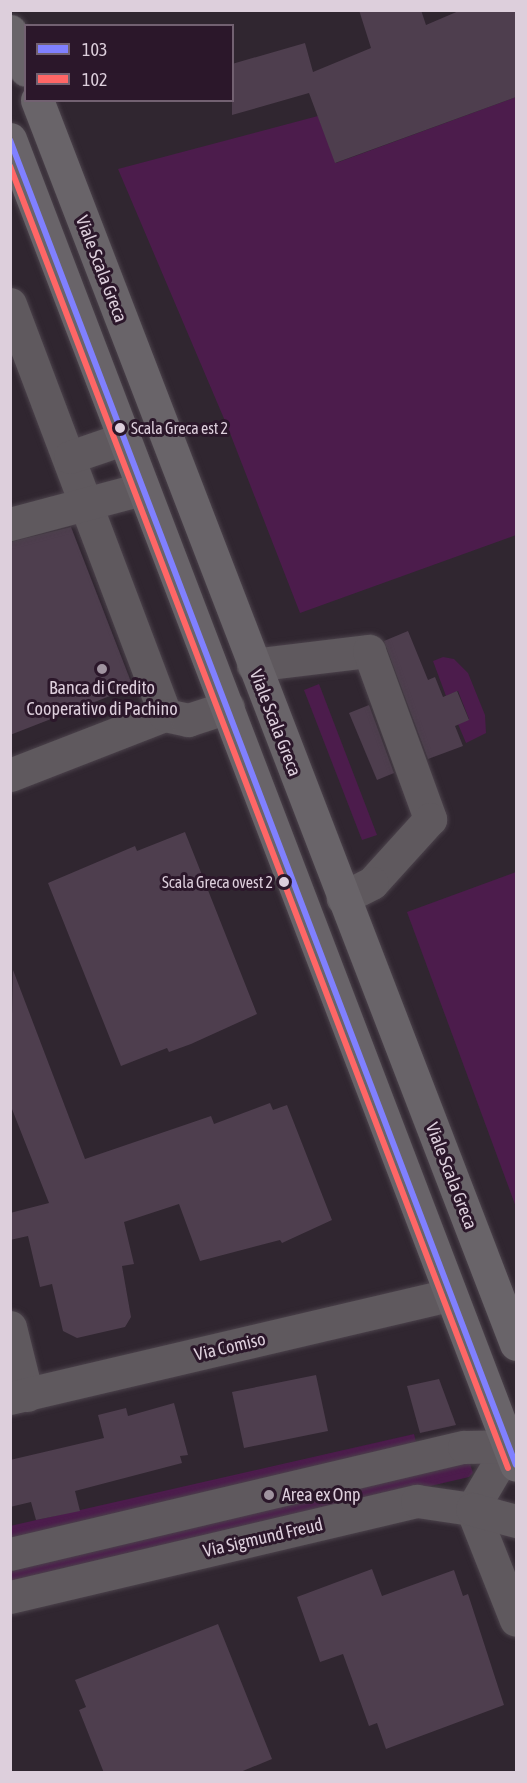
<!DOCTYPE html>
<style>
body{margin:0}
#map{position:relative;width:527px;height:1783px;overflow:hidden;background:#302630;font-family:"Asap Condensed",sans-serif}
div>[style]{position:absolute}
.green>*{inset:0;background:#4c1c4c}
.building>*{inset:0;background:#4e3e4e}
.roads{filter:drop-shadow(0 0 2px #4b424b) drop-shadow(0 0 2px #4b424b)}
.minor>*{height:33px;margin:-16.5px;padding:0 16.5px;transform-origin:16.5px;border-radius:16.5px;background:#5f595e}
.major>*{height:33px;margin:-16.5px;padding:0 16.5px;transform-origin:16.5px;border-radius:16.5px;background:#696469}
.bus-1>*{height:6px;margin:-3px;padding:0 3px;transform-origin:3px;border-radius:3px;background:#8080ff}
.bus-2>*{height:6px;margin:-3px;padding:0 3px;transform-origin:3px;border-radius:3px;background:#f66}
.dots>*{width:16px;height:16px;translate:-50% -50%;box-sizing:border-box;border:3px solid #2b172a;border-radius:50%}
span{translate:-50% -50%;white-space:nowrap;text-align:center;line-height:1.15;-webkit-text-stroke:6px #2b172a;paint-order:stroke}
.bus-label{font-size:16px;color:#ddcfdc}
.left{translate:0 -50%;text-align:left}
.right{translate:-100% -50%;text-align:right}
.street-label{font-size:18px;color:#ddcfdc}
.poi-label{font-size:18px;color:#ddcfdc}
.frame{position:absolute;inset:0;border:12px solid #ddcfdc;pointer-events:none}
.legend{position:absolute;left:24px;top:24px;width:210px;height:78px;box-sizing:border-box;background:#2b172a;border:2px solid #726171;margin:0;padding:8px 10px;list-style:none;font-size:18px;color:#ddcfdc}
.legend li{display:flex;align-items:center;gap:12px;height:30px}
.legend b{width:30px;border:2px solid #726171}
</style>
<div id="map">
<div class="green">
<i style="clip-path:polygon(516px 97px,516px 535px,300px 613px,228px 428px,118px 169px,318px 116px,336px 163px)"></i>
<i style="clip-path:polygon(443px 657px,454px 659px,468px 673px,485px 715px,486px 733px,466px 743px,458px 724px,469px 719px,458px 691px,446px 696px,433px 661px)"></i>
<i style="clip-path:polygon(319px 684px,377px 835px,362px 840px,304px 690px)"></i>
<i style="clip-path:polygon(516px 872px,516px 1207px,407px 912px)"></i>
<i style="clip-path:polygon(414px 1434px,418px 1450px,11px 1543px,10px 1526px)"></i>
<i style="clip-path:polygon(469px 1461px,473px 1473px,469px 1477px,11px 1584px,10px 1570px)"></i>
</div>
<div class="building">
<i style="clip-path:polygon(359px 10px,421px 10px,426px 25px,461px 10px,516px 10px,516px 97px,335px 163px,309px 93px,232px 115px,232px 64px,305px 43px,313px 72px,371px 48px)"></i>
<i style="clip-path:polygon(71px 527px,133px 687px,10px 735px,10px 542px)"></i>
<i style="clip-path:polygon(408px 631px,428px 680px,435px 677px,443px 697px,457px 691px,469px 720px,455px 726px,463px 746px,428px 759px,384px 641px)"></i>
<i style="clip-path:polygon(369px 705px,394px 773px,377px 780px,349px 713px)"></i>
<i style="clip-path:polygon(185px 832px,257px 1014px,191px 1044px,169px 1052px,167px 1048px,121px 1066px,48px 883px,135px 846px,137px 851px)"></i>
<i style="clip-path:polygon(13px 970px,85px 1159px,211px 1116px,214px 1124px,270px 1103px,273px 1110px,287px 1105px,332px 1220px,282px 1243px,280px 1240px,200px 1261px,179px 1204px,124px 1222px,134px 1264px,122px 1266px,131px 1317px,125px 1327px,77px 1338px,63px 1331px,52px 1284px,40px 1287px,28px 1236px,10px 1240px,10px 1213px,49px 1203px,10px 1104px)"></i>
<i style="clip-path:polygon(316px 1375px,328px 1431px,244px 1448px,232px 1392px)"></i>
<i style="clip-path:polygon(439px 1379px,456px 1425px,420px 1433px,407px 1386px)"></i>
<i style="clip-path:polygon(174px 1403px,188px 1455px,180px 1456px,182px 1463px,75px 1491px,80px 1511px,36px 1520px,31px 1502px,10px 1507px,10px 1460px,104px 1438px,98px 1415px,126px 1408px,128px 1416px)"></i>
<i style="clip-path:polygon(372px 1569px,382px 1596px,454px 1570px,463px 1596px,468px 1594px,504px 1705px,386px 1749px,377px 1723px,369px 1726px,343px 1654px,320px 1662px,297px 1597px)"></i>
<i style="clip-path:polygon(218px 1624px,272px 1759px,238px 1773px,104px 1773px,79px 1710px,86px 1707px,75px 1680px)"></i>
</div>
<div class="roads">
<div class="minor">
<i style="left:10px;top:304px;width:439px;rotate:69.3deg"></i>
<i style="left:70px;top:457px;width:56px;rotate:-18.8deg"></i>
<i style="left:10px;top:524px;width:137px;rotate:-14.9deg"></i>
<i style="left:253px;top:665px;width:117px;rotate:-6.9deg"></i>
<i style="left:369px;top:651px;width:179px;rotate:70deg"></i>
<i style="left:430px;top:819px;width:86px;rotate:132.2deg"></i>
<i style="left:372px;top:883px;width:33px;rotate:153deg"></i>
<i style="left:10px;top:775px;width:166px;rotate:-21.2deg"></i>
<i style="left:165px;top:715px;width:24px;rotate:12deg"></i>
<i style="left:188px;top:720px;width:42px;rotate:-18deg"></i>
<i style="left:10px;top:1327px;width:70px;rotate:76deg"></i>
<i style="left:10px;top:1398px;width:451px;rotate:-13.2deg"></i>
<i style="left:509px;top:1446px;width:73px;rotate:120.4deg"></i>
<i style="left:472px;top:1509px;width:119px;rotate:68.4deg"></i>
<i style="left:10px;top:1554px;width:466px;rotate:-13.3deg"></i>
<i style="left:464px;top:1447px;width:45px;rotate:-1.3deg"></i>
<i style="left:10px;top:1597px;width:418px;rotate:-13.3deg"></i>
<i style="left:417px;top:1501px;width:56px;rotate:8.3deg"></i>
<i style="left:472px;top:1509px;width:46px;rotate:15.3deg"></i>
</div>
<div class="major">
<i style="left:10px;top:31px;width:42px;rotate:67.7deg"></i>
<i style="left:37px;top:100px;width:1333px;rotate:68.94deg"></i>
<i style="left:10px;top:139px;width:1419px;rotate:69.11deg"></i>
</div>
</div>
<div class="bus-1">
<i style="left:10px;top:140px;width:1418px;rotate:69.1deg"></i>
</div>
<div class="bus-2">
<i style="left:10px;top:166px;width:1394px;rotate:69.07deg"></i>
</div>
<div class="dots">
<i style="left:120px;top:428px;background:#ddcfdc"></i>
<i style="left:102px;top:669px;background:#a094a0"></i>
<i style="left:284px;top:882px;background:#ddcfdc"></i>
<i style="left:269px;top:1495px;background:#a094a0"></i>
</div>
<div class="bus-label">
<span class="left" style="left:131px;top:428px">Scala Greca est 2</span>
<span class="right" style="left:273px;top:882px">Scala Greca ovest 2</span>
</div>
<div class="street-label">
<span style="left:101px;top:269px;rotate:69deg">Viale Scala Greca</span>
<span style="left:275px;top:723px;rotate:69deg">Viale Scala Greca</span>
<span style="left:451px;top:1176px;rotate:69deg">Viale Scala Greca</span>
<span style="left:230px;top:1347px;rotate:-13deg">Via Comiso</span>
<span style="left:263px;top:1538px;rotate:-13deg">Via Sigmund Freud</span>
</div>
<div class="poi-label">
<span style="left:102px;top:699px">Banca di Credito<br>Cooperativo di Pachino</span>
<span class="left" style="left:282px;top:1495px">Area ex Onp</span>
</div>
<div class="frame"></div>
<ul class="legend">
<li><b style="height:8px;background:#8080ff"></b>103</li>
<li><b style="height:8px;background:#f66"></b>102</li>
</ul>
</div>
